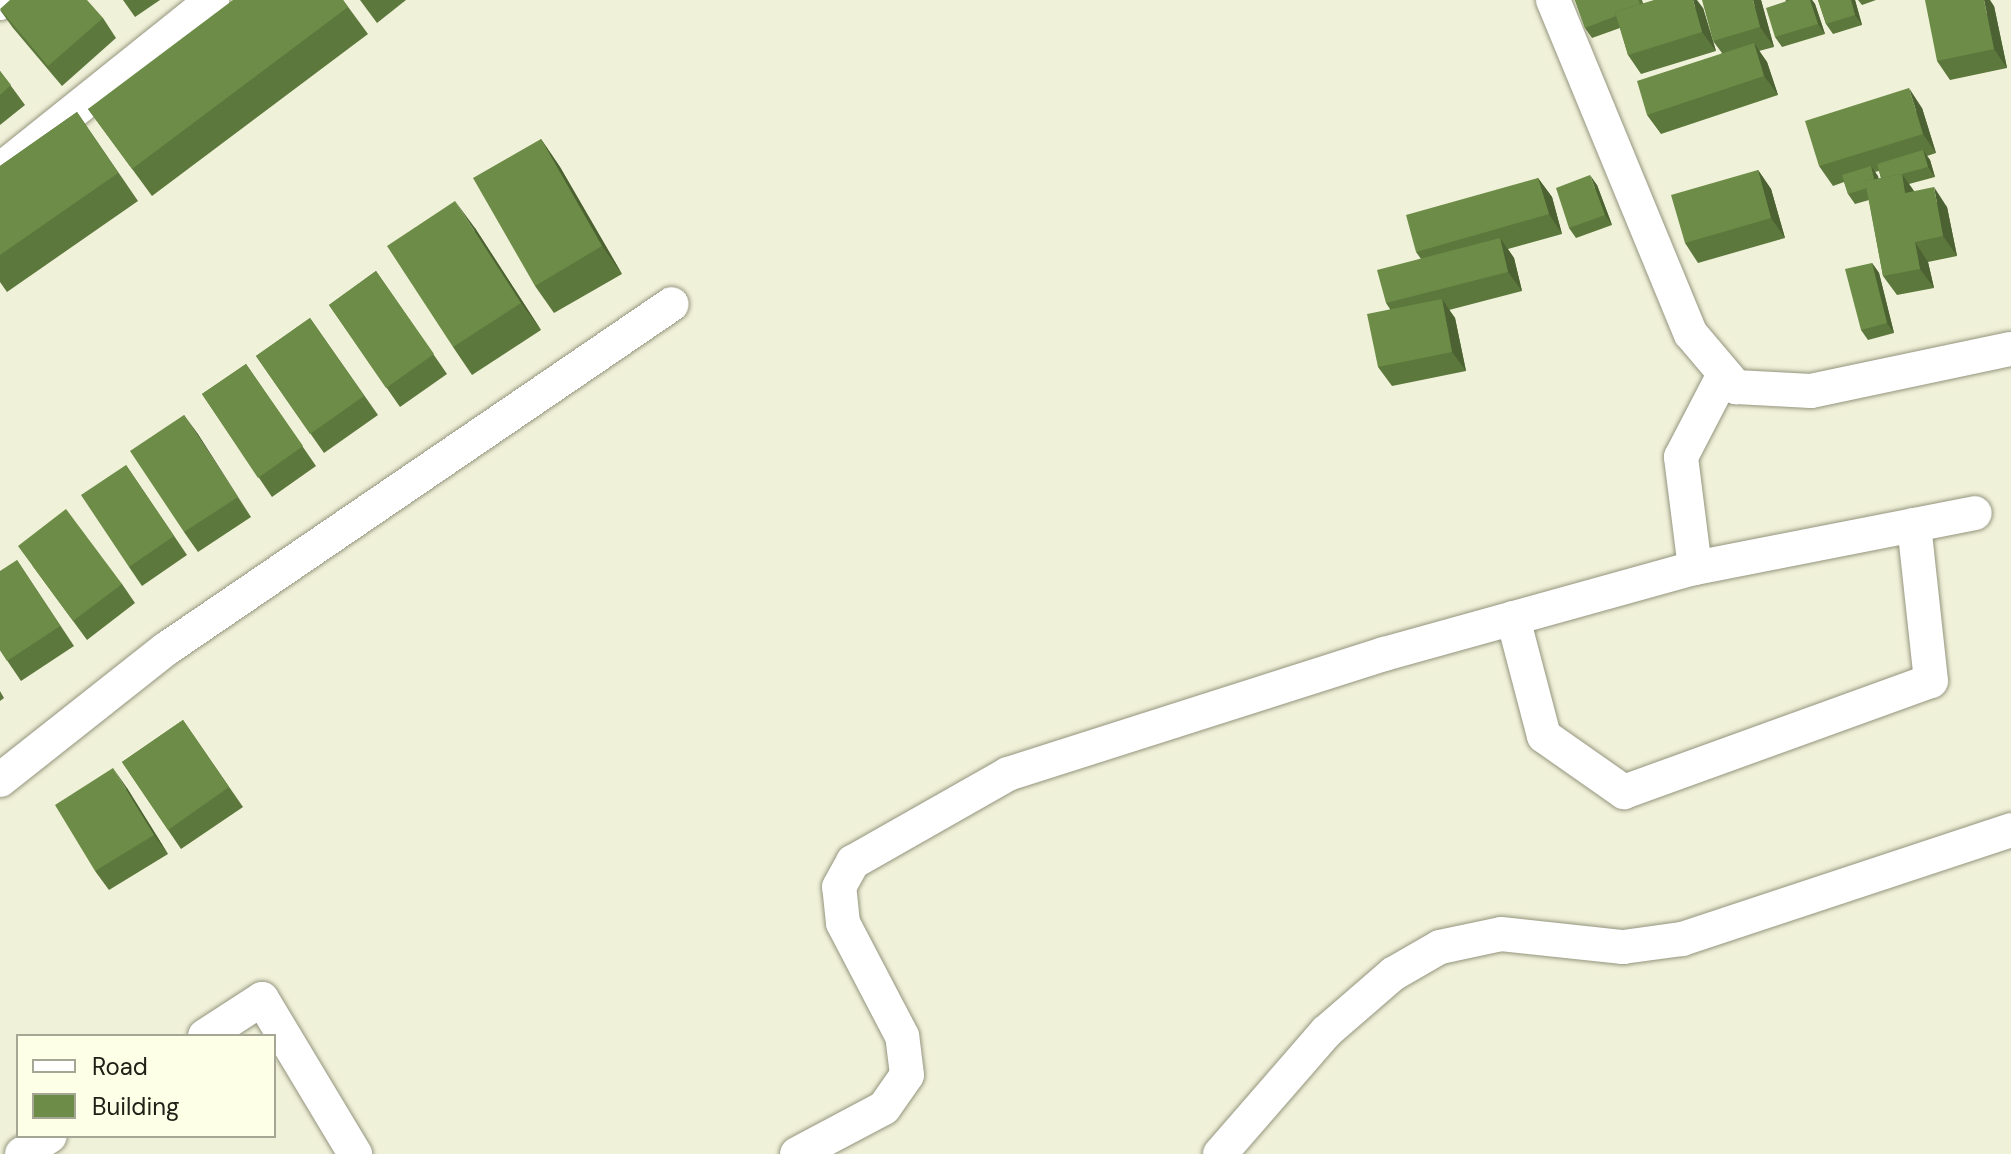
<!DOCTYPE html>
<style>
body{margin:0}
#map{position:relative;width:2011px;height:1154px;overflow:hidden;background:#f0f1d9;font-family:"DM Sans",sans-serif}
div>[style]{position:absolute}
.roads{filter:drop-shadow(0 0 2px #94957e) drop-shadow(0 0 2px #94957e)}
.street>*{height:34px;margin:-17px;padding:0 17px;transform-origin:17px;border-radius:17px;background:#fff}
.wall>*{inset:0;background:#5d783d}
.shaded-wall>*{inset:0;background:#4c6232}
.building>*{inset:0;background:#6c8c47}
span{translate:-50% -50%;white-space:nowrap;text-align:center;line-height:1.15;-webkit-text-stroke:7px #fdffe6;paint-order:stroke}
.legend{position:absolute;left:16px;top:1034px;width:260px;height:104px;box-sizing:border-box;background:#fdffe6;border:2px solid #a5a693;margin:0;padding:10px 14px;list-style:none;font-size:24px;color:#202017}
.legend li{display:flex;align-items:center;gap:16px;height:40px}
.legend b{width:40px;border:2px solid #a5a693}
</style>
<div id="map">
<div class="roads">
<div class="street">
<i style="left:1553px;top:0;width:361px;rotate:67.6deg"></i>
<i style="left:1691px;top:334px;width:70px;rotate:49.7deg"></i>
<i style="left:1736px;top:387px;width:75px;rotate:3.1deg"></i>
<i style="left:1811px;top:391px;width:204px;rotate:-11.9deg"></i>
<i style="left:0;top:3px;width:5px;rotate:-37deg"></i>
<i style="left:0;top:170px;width:272px;rotate:-38.7deg"></i>
<i style="left:1695px;top:568px;width:112px;rotate:-97.2deg"></i>
<i style="left:1681px;top:457px;width:91px;rotate:-62.6deg"></i>
<i style="left:1513px;top:618px;width:122px;rotate:75.3deg"></i>
<i style="left:1544px;top:736px;width:98px;rotate:35deg"></i>
<i style="left:1624px;top:792px;width:326px;rotate:-19.9deg"></i>
<i style="left:1931px;top:681px;width:157px;rotate:-96.2deg"></i>
<i style="left:0;top:780px;width:211px;rotate:-38.3deg"></i>
<i style="left:166px;top:649px;width:612px;rotate:-34.29deg"></i>
<i style="left:205px;top:1036px;width:68px;rotate:-33deg"></i>
<i style="left:262px;top:999px;width:181px;rotate:59deg"></i>
<i style="left:22px;top:1154px;width:33px;rotate:-33deg"></i>
<i style="left:797px;top:1154px;width:98px;rotate:-27.9deg"></i>
<i style="left:884px;top:1108px;width:40px;rotate:-55.1deg"></i>
<i style="left:907px;top:1075px;width:39px;rotate:-97deg"></i>
<i style="left:902px;top:1036px;width:127px;rotate:-117.6deg"></i>
<i style="left:843px;top:923px;width:36px;rotate:-96deg"></i>
<i style="left:839px;top:887px;width:29px;rotate:-61deg"></i>
<i style="left:853px;top:862px;width:178px;rotate:-29.6deg"></i>
<i style="left:1008px;top:774px;width:395px;rotate:-17.7deg"></i>
<i style="left:1384px;top:654px;width:323px;rotate:-15.5deg"></i>
<i style="left:1695px;top:568px;width:285px;rotate:-11.1deg"></i>
<i style="left:1220px;top:1154px;width:162px;rotate:-49deg"></i>
<i style="left:1326px;top:1032px;width:89px;rotate:-40.9deg"></i>
<i style="left:1393px;top:974px;width:54px;rotate:-29.9deg"></i>
<i style="left:1440px;top:947px;width:62px;rotate:-12deg"></i>
<i style="left:1501px;top:934px;width:123px;rotate:6.1deg"></i>
<i style="left:1623px;top:947px;width:60px;rotate:-7.7deg"></i>
<i style="left:1682px;top:939px;width:347px;rotate:-18.3deg"></i>
</div>
</div>
<div class="wall">
<i style="clip-path:polygon(123px 0,160px 0,135px 17px)"></i>
<i style="clip-path:polygon(343px 0,368px 34px,152px 196px,88px 109px)"></i>
<i style="clip-path:polygon(360px 0,406px 0,377px 23px)"></i>
<i style="clip-path:polygon(1575px 0,1642px 0,1643px 3px,1703px 8px,1716px 51px,1641px 74px,1628px 55px,1620px 28px,1592px 38px,1585px 28px)"></i>
<i style="clip-path:polygon(1761px 0,1774px 47px,1759px 51px,1767px 62px,1778px 95px,1661px 134px,1647px 115px,1722px 53px,1713px 41px)"></i>
<i style="clip-path:polygon(1786px 0,1812px 0,1815px 4px,1825px 34px,1782px 47px,1775px 37px)"></i>
<i style="clip-path:polygon(1818px 0,1855px 0,1862px 25px,1833px 34px,1826px 24px)"></i>
<i style="clip-path:polygon(1858px 0,1876px 0,1862px 5px)"></i>
<i style="clip-path:polygon(1994px 6px,2007px 68px,1950px 80px,1937px 61px)"></i>
<i style="clip-path:polygon(0 10px,103px 18px,116px 38px,62px 86px,13px 28px)"></i>
<i style="clip-path:polygon(0 71px,25px 105px,0 125px)"></i>
<i style="clip-path:polygon(evenodd,1922px 108px,1936px 153px,1927px 156px,1930px 160px,1935px 177px,1909px 184px,1914px 191px,1947px 207px,1957px 256px,1928px 262px,1934px 288px,1897px 295px,1883px 276px,1869px 200px,1855px 204px,1848px 194px,1844px 182px,1833px 186px,1819px 166px,1922px 108px,1879px 171px,1881px 178px,1878px 179px,1875px 172px,1879px 171px)"></i>
<i style="clip-path:polygon(77px 112px,138px 201px,7px 292px,0 282px,0 166px)"></i>
<i style="clip-path:polygon(541px 139px,560px 167px,622px 274px,554px 313px,535px 286px)"></i>
<i style="clip-path:polygon(1758px 170px,1771px 189px,1785px 238px,1698px 263px,1685px 243px)"></i>
<i style="clip-path:polygon(1538px 178px,1552px 197px,1562px 234px,1508px 249px,1514px 258px,1522px 291px,1449px 310px,1455px 318px,1466px 371px,1392px 386px,1378px 367px,1390px 309px,1386px 303px,1421px 259px,1416px 252px)"></i>
<i style="clip-path:polygon(1597px 185px,1612px 225px,1576px 238px,1569px 228px)"></i>
<i style="clip-path:polygon(475px 228px,541px 330px,472px 375px,453px 347px)"></i>
<i style="clip-path:polygon(1872px 263px,1879px 273px,1894px 333px,1868px 340px,1861px 330px)"></i>
<i style="clip-path:polygon(376px 271px,447px 374px,400px 407px,329px 305px)"></i>
<i style="clip-path:polygon(310px 318px,378px 415px,324px 453px,256px 356px)"></i>
<i style="clip-path:polygon(246px 364px,316px 466px,272px 497px,202px 394px)"></i>
<i style="clip-path:polygon(184px 415px,251px 517px,198px 552px,184px 532px)"></i>
<i style="clip-path:polygon(126px 465px,187px 555px,142px 586px,129px 567px)"></i>
<i style="clip-path:polygon(17px 560px,74px 646px,21px 681px,0 650px)"></i>
<i style="clip-path:polygon(32px 565px,122px 584px,135px 603px,87px 640px)"></i>
<i style="clip-path:polygon(0 691px,4px 698px,0 701px)"></i>
<i style="clip-path:polygon(183px 720px,243px 807px,181px 849px,122px 762px)"></i>
<i style="clip-path:polygon(127px 788px,168px 854px,109px 890px,95px 871px)"></i>
</div>
<div class="shaded-wall">
<i style="clip-path:polygon(1693px 0,1697px 0,1703px 8px,1716px 51px,1702px 32px)"></i>
<i style="clip-path:polygon(1753px 0,1761px 0,1774px 47px,1760px 27px)"></i>
<i style="clip-path:polygon(1810px 0,1812px 0,1815px 4px,1825px 34px,1818px 24px)"></i>
<i style="clip-path:polygon(1851px 0,1855px 0,1862px 25px,1855px 15px)"></i>
<i style="clip-path:polygon(1984px 0,1990px 0,1994px 6px,2007px 68px,1994px 49px)"></i>
<i style="clip-path:polygon(1754px 43px,1767px 62px,1778px 95px,1764px 76px)"></i>
<i style="clip-path:polygon(1909px 88px,1922px 108px,1936px 153px,1923px 134px)"></i>
<i style="clip-path:polygon(541px 139px,560px 167px,622px 274px,602px 246px)"></i>
<i style="clip-path:polygon(1923px 150px,1930px 160px,1935px 177px,1928px 167px)"></i>
<i style="clip-path:polygon(1871px 166px,1878px 176px,1883px 196px,1876px 186px)"></i>
<i style="clip-path:polygon(1758px 170px,1771px 189px,1785px 238px,1771px 218px)"></i>
<i style="clip-path:polygon(1902px 174px,1916px 194px,1905px 193px)"></i>
<i style="clip-path:polygon(1590px 175px,1597px 185px,1612px 225px,1605px 215px)"></i>
<i style="clip-path:polygon(1538px 178px,1552px 197px,1562px 234px,1549px 214px)"></i>
<i style="clip-path:polygon(1934px 187px,1947px 207px,1957px 256px,1943px 236px)"></i>
<i style="clip-path:polygon(455px 201px,475px 228px,541px 330px,521px 303px)"></i>
<i style="clip-path:polygon(1500px 238px,1514px 258px,1522px 291px,1508px 272px)"></i>
<i style="clip-path:polygon(1915px 242px,1928px 262px,1934px 288px,1920px 269px)"></i>
<i style="clip-path:polygon(1872px 263px,1879px 273px,1894px 333px,1887px 323px)"></i>
<i style="clip-path:polygon(1442px 299px,1455px 318px,1466px 371px,1452px 352px)"></i>
<i style="clip-path:polygon(184px 415px,198px 434px,251px 517px,238px 497px)"></i>
<i style="clip-path:polygon(113px 768px,127px 788px,168px 854px,154px 835px)"></i>
</div>
<div class="building">
<i style="clip-path:polygon(10px 0,87px 0,103px 18px,48px 66px,0 9px)"></i>
<i style="clip-path:polygon(233px 0,343px 0,348px 7px,132px 169px,88px 109px)"></i>
<i style="clip-path:polygon(1575px 0,1638px 0,1640px 4px,1615px 12px,1616px 16px,1585px 28px)"></i>
<i style="clip-path:polygon(1654px 0,1693px 0,1702px 32px,1628px 55px,1615px 12px)"></i>
<i style="clip-path:polygon(1702px 0,1753px 0,1760px 27px,1713px 41px)"></i>
<i style="clip-path:polygon(1790px 0,1810px 0,1818px 24px,1775px 37px,1766px 8px)"></i>
<i style="clip-path:polygon(1818px 0,1851px 0,1855px 15px,1826px 24px)"></i>
<i style="clip-path:polygon(1925px 0,1984px 0,1994px 49px,1937px 61px)"></i>
<i style="clip-path:polygon(1754px 43px,1764px 76px,1647px 115px,1637px 81px)"></i>
<i style="clip-path:polygon(0 71px,11px 85px,0 95px)"></i>
<i style="clip-path:polygon(1909px 88px,1923px 134px,1819px 166px,1805px 121px)"></i>
<i style="clip-path:polygon(77px 112px,118px 173px,0 255px,0 166px)"></i>
<i style="clip-path:polygon(541px 139px,602px 246px,535px 286px,473px 178px)"></i>
<i style="clip-path:polygon(1923px 150px,1928px 167px,1902px 174px,1881px 178px,1877px 164px)"></i>
<i style="clip-path:polygon(1871px 166px,1874px 179px,1865px 181px,1867px 188px,1848px 194px,1842px 175px)"></i>
<i style="clip-path:polygon(1758px 170px,1771px 218px,1685px 243px,1671px 195px)"></i>
<i style="clip-path:polygon(1902px 174px,1905px 193px,1934px 187px,1943px 236px,1915px 242px,1920px 269px,1883px 276px,1865px 181px)"></i>
<i style="clip-path:polygon(1590px 175px,1605px 215px,1569px 228px,1556px 188px)"></i>
<i style="clip-path:polygon(1538px 178px,1549px 214px,1416px 252px,1406px 215px)"></i>
<i style="clip-path:polygon(455px 201px,521px 303px,453px 347px,387px 246px)"></i>
<i style="clip-path:polygon(1500px 238px,1508px 272px,1386px 303px,1377px 270px)"></i>
<i style="clip-path:polygon(1872px 263px,1887px 323px,1861px 330px,1845px 269px)"></i>
<i style="clip-path:polygon(376px 271px,434px 354px,386px 388px,329px 305px)"></i>
<i style="clip-path:polygon(1442px 299px,1452px 352px,1378px 367px,1367px 314px)"></i>
<i style="clip-path:polygon(310px 318px,364px 396px,310px 434px,256px 356px)"></i>
<i style="clip-path:polygon(246px 364px,303px 446px,258px 478px,202px 394px)"></i>
<i style="clip-path:polygon(184px 415px,238px 497px,184px 532px,130px 451px)"></i>
<i style="clip-path:polygon(126px 465px,174px 536px,129px 567px,81px 495px)"></i>
<i style="clip-path:polygon(66px 509px,122px 584px,73px 621px,18px 546px)"></i>
<i style="clip-path:polygon(17px 560px,60px 626px,7px 661px,0 650px,0 571px)"></i>
<i style="clip-path:polygon(183px 720px,229px 787px,168px 830px,122px 762px)"></i>
<i style="clip-path:polygon(113px 768px,154px 835px,95px 871px,55px 805px)"></i>
</div>
<ul class="legend">
<li><b style="height:10px;background:#fff"></b>Road</li>
<li><b style="height:22px;background:#6c8c47"></b>Building</li>
</ul>
</div>
